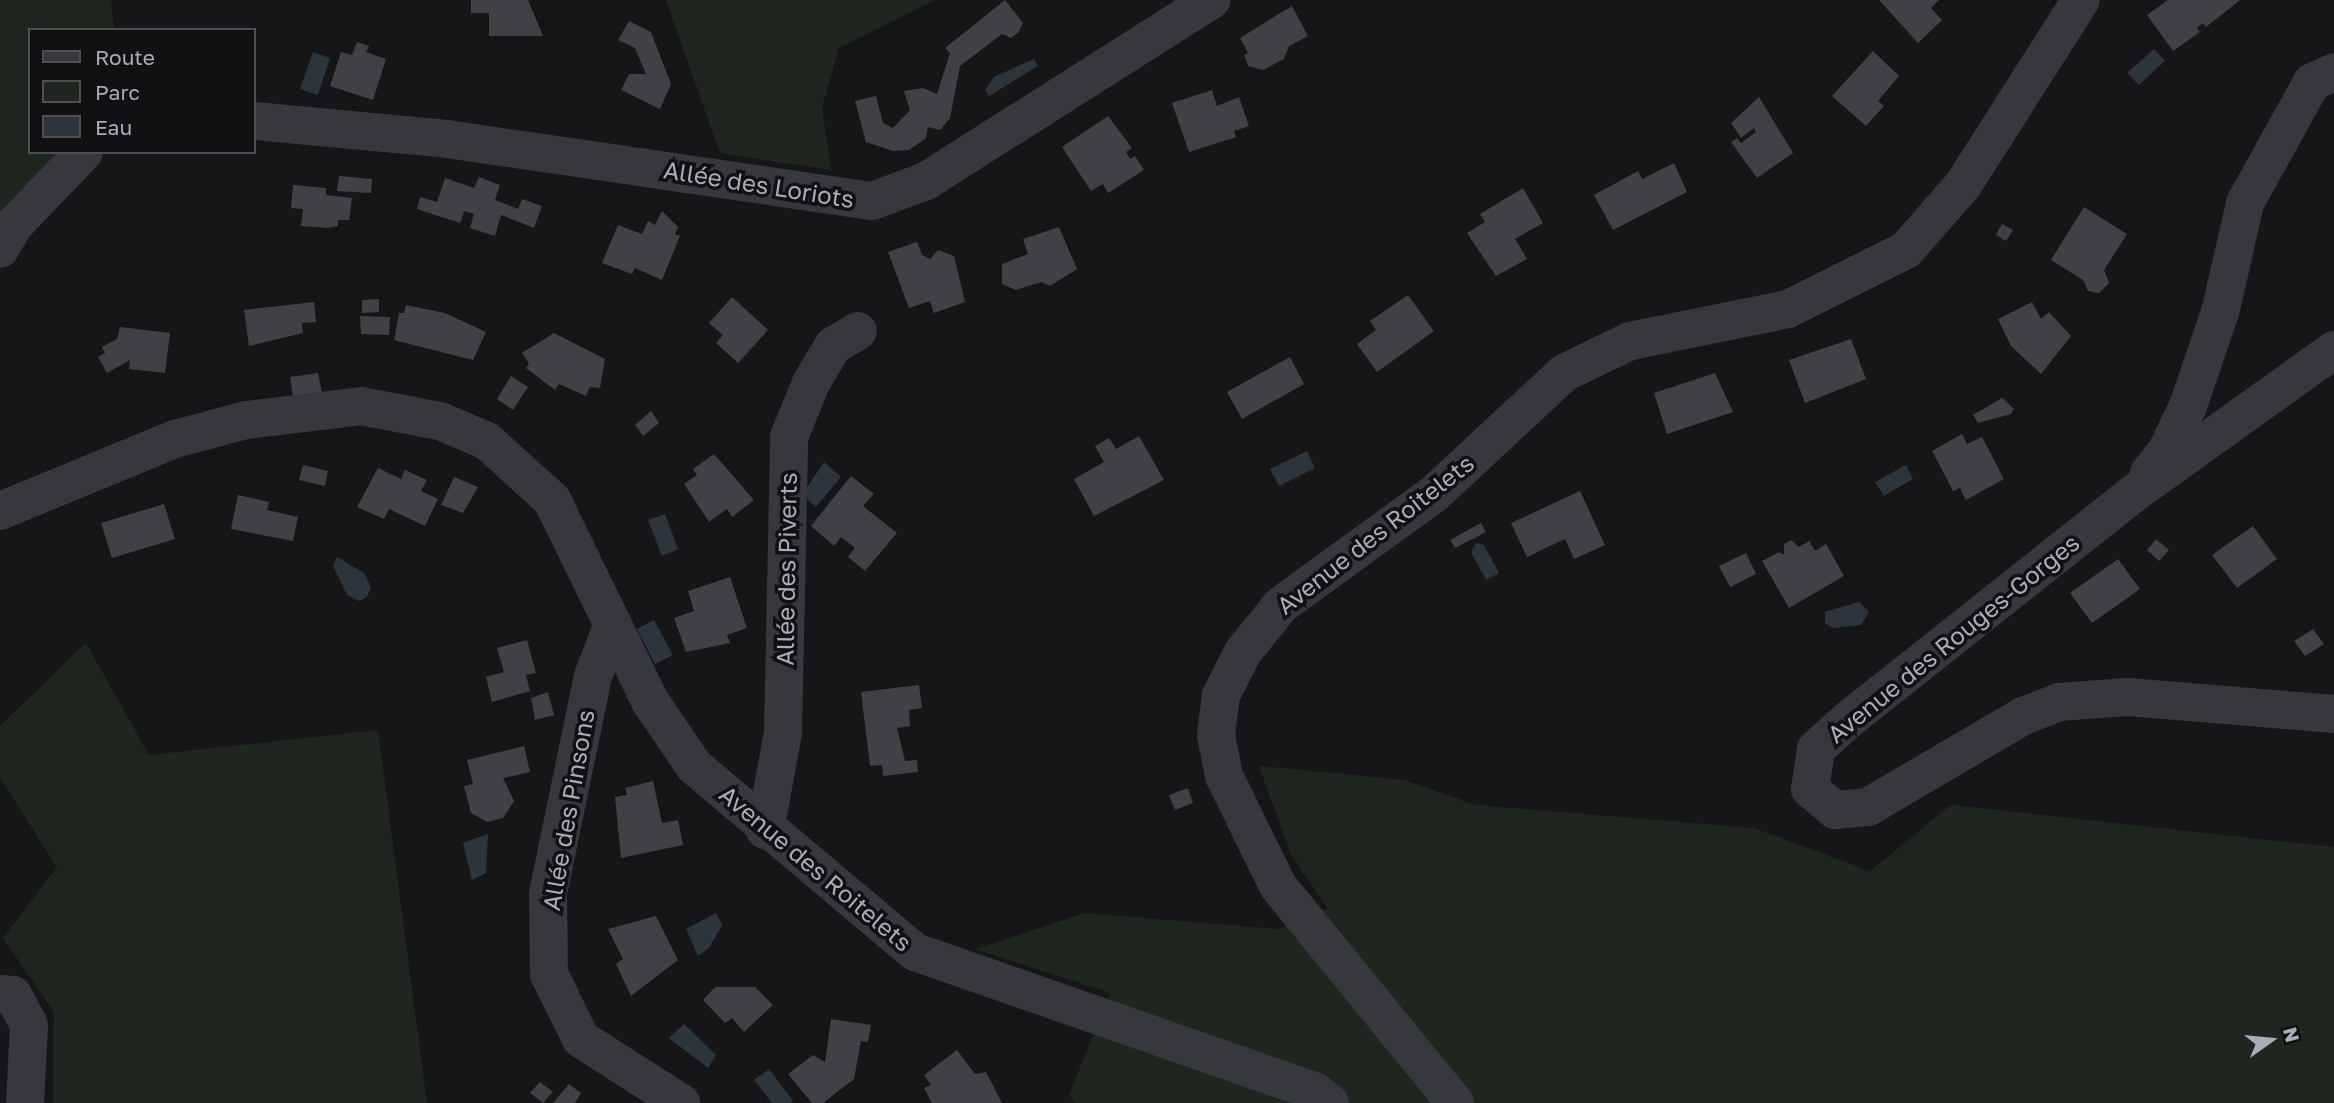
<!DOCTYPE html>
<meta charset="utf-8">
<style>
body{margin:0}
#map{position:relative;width:2334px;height:1103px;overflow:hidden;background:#161618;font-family:"Golos Text",sans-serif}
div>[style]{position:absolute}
.green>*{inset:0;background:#1e261f}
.water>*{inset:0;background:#2c353c}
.building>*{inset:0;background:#404145}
.minor>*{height:38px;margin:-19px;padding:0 19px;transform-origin:19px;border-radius:19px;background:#37383d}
span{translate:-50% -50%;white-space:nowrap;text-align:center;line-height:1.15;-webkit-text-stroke:7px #111113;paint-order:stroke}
.street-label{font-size:24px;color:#a8adb8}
.legend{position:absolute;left:28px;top:28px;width:228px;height:126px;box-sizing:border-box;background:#111113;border:2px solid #4d4f55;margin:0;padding:9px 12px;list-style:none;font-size:21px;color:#a8adb8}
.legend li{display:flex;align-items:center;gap:14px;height:35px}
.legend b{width:35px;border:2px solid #4d4f55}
.north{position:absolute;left:2236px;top:1005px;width:70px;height:70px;-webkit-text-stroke:5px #111113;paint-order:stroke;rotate:75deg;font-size:19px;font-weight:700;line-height:28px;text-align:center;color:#a8adb8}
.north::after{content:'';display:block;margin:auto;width:24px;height:32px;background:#a8adb8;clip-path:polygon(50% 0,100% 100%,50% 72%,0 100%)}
</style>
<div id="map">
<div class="green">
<i style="clip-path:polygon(0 0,111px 0,114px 30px,30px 30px,30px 152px,87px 152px,0 246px)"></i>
<i style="clip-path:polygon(666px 0,935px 0,839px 48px,822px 107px,831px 170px,720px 153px)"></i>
<i style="clip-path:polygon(86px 643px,149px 755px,378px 730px,427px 1103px,53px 1103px,54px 1012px,3px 938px,57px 867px,0 778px,0 726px)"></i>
<i style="clip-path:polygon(1259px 766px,1404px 780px,1476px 805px,1754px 828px,1870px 871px,1951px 805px,2334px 847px,2334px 1103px,1075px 1103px,1069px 1095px,1110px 993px,975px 949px,1084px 913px,1278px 929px,1328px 908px,1291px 855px)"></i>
</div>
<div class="water">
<i style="clip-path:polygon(2154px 49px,2165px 61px,2139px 85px,2127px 73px)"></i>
<i style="clip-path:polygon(313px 52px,330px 58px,318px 95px,300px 89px)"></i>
<i style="clip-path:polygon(1034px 59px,1038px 66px,989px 96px,985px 90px,994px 77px)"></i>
<i style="clip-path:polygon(1307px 451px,1315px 468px,1279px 486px,1270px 469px)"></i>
<i style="clip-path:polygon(824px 462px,841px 477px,816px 507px,802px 495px)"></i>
<i style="clip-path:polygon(1906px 465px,1913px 479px,1884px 496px,1875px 482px)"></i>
<i style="clip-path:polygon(665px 514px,678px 549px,662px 556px,648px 520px)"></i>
<i style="clip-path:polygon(1476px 543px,1484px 545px,1499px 573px,1486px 580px,1471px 552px)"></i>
<i style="clip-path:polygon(337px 557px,364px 573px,371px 587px,367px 597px,359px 601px,347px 595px,333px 566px)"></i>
<i style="clip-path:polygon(1859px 602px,1869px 612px,1861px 625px,1833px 628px,1825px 623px,1825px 612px)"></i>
<i style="clip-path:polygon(654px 620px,673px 655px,655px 664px,637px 629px)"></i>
<i style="clip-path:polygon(488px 834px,486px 873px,472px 880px,463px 843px)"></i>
<i style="clip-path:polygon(716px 913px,722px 925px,709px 948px,698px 956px,686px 929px)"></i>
<i style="clip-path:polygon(684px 1024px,716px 1055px,708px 1068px,669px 1038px)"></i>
<i style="clip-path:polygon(769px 1069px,793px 1101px,791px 1103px,772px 1103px,754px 1080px)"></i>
</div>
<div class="building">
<i style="clip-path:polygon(471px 0,528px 0,543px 36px,489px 36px,489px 13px,471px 13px)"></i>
<i style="clip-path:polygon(1005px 0,1023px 23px,1018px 33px,1011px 38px,1002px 34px,960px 66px,950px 118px,940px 130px,928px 127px,926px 138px,909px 150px,893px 151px,866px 142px,855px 101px,876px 96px,883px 123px,893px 128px,910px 110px,904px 91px,923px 88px,937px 94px,950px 53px,945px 48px)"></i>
<i style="clip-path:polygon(1879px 0,1939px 0,1931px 8px,1942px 20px,1918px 43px)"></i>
<i style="clip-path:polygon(2168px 0,2240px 0,2206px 27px,2203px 23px,2197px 28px,2200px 32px,2173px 51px,2147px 15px)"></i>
<i style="clip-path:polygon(1292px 6px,1308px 36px,1289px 46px,1284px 59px,1263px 70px,1248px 66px,1244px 55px,1248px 53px,1240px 38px)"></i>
<i style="clip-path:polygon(629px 21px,651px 32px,671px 84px,660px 109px,621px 90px,629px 74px,646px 74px,635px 48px,618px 40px)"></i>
<i style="clip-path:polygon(357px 42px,369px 46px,366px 52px,386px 59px,373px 100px,330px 86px,341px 52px,352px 55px)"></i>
<i style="clip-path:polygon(1873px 51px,1899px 76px,1878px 101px,1884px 106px,1866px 126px,1832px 96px)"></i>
<i style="clip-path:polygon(1212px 90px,1217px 106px,1239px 97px,1249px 126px,1234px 131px,1236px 137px,1189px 152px,1172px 103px)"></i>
<i style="clip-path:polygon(1759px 97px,1793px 153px,1757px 178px,1731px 142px,1737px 138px,1741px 143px,1756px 132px,1754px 128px,1741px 138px,1731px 123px)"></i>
<i style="clip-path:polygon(1108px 116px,1132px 148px,1126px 152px,1130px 159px,1135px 156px,1144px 170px,1108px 193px,1103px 184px,1091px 191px,1062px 147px)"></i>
<i style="clip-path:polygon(1674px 163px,1687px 192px,1613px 230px,1594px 195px,1638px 171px,1642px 179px)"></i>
<i style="clip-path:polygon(339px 176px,372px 179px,371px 193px,337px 191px)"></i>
<i style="clip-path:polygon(479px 177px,500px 185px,495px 200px,518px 209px,522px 199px,542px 206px,534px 228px,501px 215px,495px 236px,470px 228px,474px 214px,464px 211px,460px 223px,417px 209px,420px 197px,437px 202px,445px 178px,474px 188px)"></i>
<i style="clip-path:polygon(293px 185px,326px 188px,326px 195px,352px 198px,349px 220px,338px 220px,338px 226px,328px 228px,301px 226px,303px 209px,291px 208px)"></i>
<i style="clip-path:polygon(1523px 188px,1543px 223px,1515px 239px,1527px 259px,1496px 276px,1467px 233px,1485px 222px,1480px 214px)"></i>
<i style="clip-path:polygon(2084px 207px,2127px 234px,2104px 270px,2109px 283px,2099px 293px,2088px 291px,2083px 280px,2051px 260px)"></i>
<i style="clip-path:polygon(662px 211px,678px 227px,675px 234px,680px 236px,662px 280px,635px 268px,632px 274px,602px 263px,618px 225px,642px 234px,648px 221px,655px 225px)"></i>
<i style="clip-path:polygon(2002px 224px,2013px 230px,2006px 241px,1996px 235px)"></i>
<i style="clip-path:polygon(1059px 227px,1077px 269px,1050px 286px,1041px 282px,1016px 290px,1002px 284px,1002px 264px,1028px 254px,1023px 239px)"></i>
<i style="clip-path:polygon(917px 242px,922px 255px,930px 259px,938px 250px,954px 256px,965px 302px,934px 313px,930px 301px,909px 308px,888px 252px)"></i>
<i style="clip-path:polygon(1408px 295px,1434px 331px,1377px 372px,1357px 344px,1376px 330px,1370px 321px)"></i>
<i style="clip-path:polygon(732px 297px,768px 330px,738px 363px,716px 343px,723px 335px,709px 323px)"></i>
<i style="clip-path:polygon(379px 299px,379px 312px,362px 313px,362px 300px)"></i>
<i style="clip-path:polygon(314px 302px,316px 322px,302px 323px,303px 333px,249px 346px,244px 310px)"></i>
<i style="clip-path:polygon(2032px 302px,2041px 319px,2049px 312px,2071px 336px,2041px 374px,2011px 346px,1998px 319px)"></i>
<i style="clip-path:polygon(406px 305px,445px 313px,486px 332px,473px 360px,394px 340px,399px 313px,404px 313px)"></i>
<i style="clip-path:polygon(360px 316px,390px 317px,389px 335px,361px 334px)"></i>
<i style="clip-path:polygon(120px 327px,170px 333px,165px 373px,129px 369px,130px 360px,107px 373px,98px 357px,105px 353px,102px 347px,117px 339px)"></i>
<i style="clip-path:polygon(554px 333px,605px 359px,600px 388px,590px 387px,586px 396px,559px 384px,555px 390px,526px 368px,529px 363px,522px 353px)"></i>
<i style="clip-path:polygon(1851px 339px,1866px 379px,1805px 403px,1789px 360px)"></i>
<i style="clip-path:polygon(1290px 357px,1304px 384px,1242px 419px,1227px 392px)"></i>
<i style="clip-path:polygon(318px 373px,322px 393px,293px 397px,290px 377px)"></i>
<i style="clip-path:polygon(1715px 373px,1733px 412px,1667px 434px,1654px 393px)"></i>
<i style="clip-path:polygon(511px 376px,528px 387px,513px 410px,497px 399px)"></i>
<i style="clip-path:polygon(2002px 398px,2014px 409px,2011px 414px,1978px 423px,1973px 415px)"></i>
<i style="clip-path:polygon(651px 411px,659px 423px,643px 436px,635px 425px)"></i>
<i style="clip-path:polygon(1962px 434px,1967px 444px,1982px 437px,2004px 479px,1966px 500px,1960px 488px,1953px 491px,1932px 451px)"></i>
<i style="clip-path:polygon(1139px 436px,1164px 480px,1094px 516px,1074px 479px,1104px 462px,1095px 446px,1109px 438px,1116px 449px)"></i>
<i style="clip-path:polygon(714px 454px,754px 500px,732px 517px,727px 509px,709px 522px,684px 484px,697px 475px,693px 469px)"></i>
<i style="clip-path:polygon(303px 465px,328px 471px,325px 486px,299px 480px)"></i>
<i style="clip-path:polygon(378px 468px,401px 479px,405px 470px,427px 480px,421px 491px,438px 499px,425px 526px,389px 509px,384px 519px,357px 507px)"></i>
<i style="clip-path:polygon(851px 476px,874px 494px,863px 506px,897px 533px,865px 571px,848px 557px,855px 548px,841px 537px,834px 546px,811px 526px)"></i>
<i style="clip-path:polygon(454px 477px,478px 487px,463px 513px,441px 505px)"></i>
<i style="clip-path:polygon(1580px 491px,1605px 545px,1574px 559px,1565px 539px,1527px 557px,1511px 523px)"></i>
<i style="clip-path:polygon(238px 495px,269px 502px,267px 510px,298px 517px,293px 541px,231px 529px)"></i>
<i style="clip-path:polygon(164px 504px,175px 539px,112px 558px,101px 523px)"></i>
<i style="clip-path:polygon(1481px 523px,1486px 532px,1455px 548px,1450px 540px)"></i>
<i style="clip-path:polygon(2253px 526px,2277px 559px,2237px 588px,2212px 555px)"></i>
<i style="clip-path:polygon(2156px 539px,2169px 550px,2159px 561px,2147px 550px)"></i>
<i style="clip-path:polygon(1791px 540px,1799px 547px,1809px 541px,1815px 551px,1826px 544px,1844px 576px,1789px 608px,1762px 561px,1779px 552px,1784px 555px,1784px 544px)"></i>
<i style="clip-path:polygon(1746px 553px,1756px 574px,1730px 587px,1719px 566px)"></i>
<i style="clip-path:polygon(2118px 559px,2140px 589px,2092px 623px,2070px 593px)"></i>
<i style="clip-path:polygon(730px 577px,747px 628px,727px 635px,730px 643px,686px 652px,674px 618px,694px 611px,688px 591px)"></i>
<i style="clip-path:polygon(2313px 629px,2324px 644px,2305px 656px,2294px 641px)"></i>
<i style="clip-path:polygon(527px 640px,536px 673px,526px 675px,530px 691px,492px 702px,486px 677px,504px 672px,497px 648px)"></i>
<i style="clip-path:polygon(919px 685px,922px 708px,909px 710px,910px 726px,897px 728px,905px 761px,917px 760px,918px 772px,883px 776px,882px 765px,870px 766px,861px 692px)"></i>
<i style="clip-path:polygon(548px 692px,554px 715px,535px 720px,531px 698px)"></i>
<i style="clip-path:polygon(524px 746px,530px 772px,503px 778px,514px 801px,503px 818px,487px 822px,471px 813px,464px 786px,473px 784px,467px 760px)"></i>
<i style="clip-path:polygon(653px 781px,662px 823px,678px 820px,683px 845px,621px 858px,615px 797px,627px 795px,625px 788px)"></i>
<i style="clip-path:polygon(1188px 788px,1193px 803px,1175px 810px,1169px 795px)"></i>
<i style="clip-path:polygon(656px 916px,678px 960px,631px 996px,616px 964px,623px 959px,608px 929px)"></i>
<i style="clip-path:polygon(715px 987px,755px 987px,773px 1005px,744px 1032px,732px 1018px,725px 1023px,703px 1000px)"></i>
<i style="clip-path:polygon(831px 1019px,871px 1025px,868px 1042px,861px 1041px,854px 1079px,823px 1103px,812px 1103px,788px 1074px,813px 1055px,825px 1062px)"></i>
<i style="clip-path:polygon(957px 1050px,975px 1074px,986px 1072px,1002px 1103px,932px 1103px,924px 1088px,931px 1085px,924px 1075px)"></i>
<i style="clip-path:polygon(540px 1082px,553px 1092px,543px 1103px,530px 1093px)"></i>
<i style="clip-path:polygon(569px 1084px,581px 1093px,575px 1103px,553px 1103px)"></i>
</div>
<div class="minor">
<i style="left:254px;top:121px;width:194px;rotate:5.3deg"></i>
<i style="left:447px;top:139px;width:429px;rotate:8.3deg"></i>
<i style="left:872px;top:201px;width:58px;rotate:-20.3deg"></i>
<i style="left:926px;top:181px;width:338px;rotate:-32.4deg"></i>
<i style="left:0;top:249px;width:28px;rotate:-60deg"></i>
<i style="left:14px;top:225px;width:101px;rotate:-46.2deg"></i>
<i style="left:2334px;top:350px;width:247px;rotate:144.4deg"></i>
<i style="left:2133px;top:494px;width:364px;rotate:141.6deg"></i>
<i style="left:1848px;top:720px;width:43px;rotate:137.8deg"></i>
<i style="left:1816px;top:749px;width:40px;rotate:98.5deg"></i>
<i style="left:1810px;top:789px;width:33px;rotate:40deg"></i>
<i style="left:1835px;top:810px;width:33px;rotate:-5deg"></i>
<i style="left:1868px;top:807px;width:180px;rotate:-30.4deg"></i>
<i style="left:2023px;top:716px;width:39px;rotate:-21deg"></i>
<i style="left:2059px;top:702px;width:69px;rotate:-4.1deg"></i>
<i style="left:2128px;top:697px;width:207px;rotate:4.7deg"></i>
<i style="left:2149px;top:473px;width:29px;rotate:-52deg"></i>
<i style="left:2167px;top:450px;width:49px;rotate:-64.5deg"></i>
<i style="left:2188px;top:406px;width:102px;rotate:-71.2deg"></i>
<i style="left:2221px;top:309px;width:109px;rotate:-77.2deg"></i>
<i style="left:2245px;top:203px;width:138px;rotate:-61deg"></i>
<i style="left:2312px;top:82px;width:24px;rotate:-24deg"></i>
<i style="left:0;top:511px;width:189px;rotate:-22.4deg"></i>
<i style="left:175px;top:439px;width:73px;rotate:-15deg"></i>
<i style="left:246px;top:420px;width:116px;rotate:-6.9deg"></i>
<i style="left:361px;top:406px;width:80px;rotate:10.8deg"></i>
<i style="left:440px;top:421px;width:51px;rotate:23.1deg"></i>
<i style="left:487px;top:441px;width:88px;rotate:42.2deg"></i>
<i style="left:552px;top:500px;width:224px;rotate:64deg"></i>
<i style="left:650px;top:701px;width:78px;rotate:55.9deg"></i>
<i style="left:694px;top:766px;width:289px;rotate:40.1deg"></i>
<i style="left:915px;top:952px;width:423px;rotate:19.2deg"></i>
<i style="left:1314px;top:1091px;width:20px;rotate:37deg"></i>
<i style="left:612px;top:627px;width:53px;rotate:111.2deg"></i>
<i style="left:593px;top:676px;width:223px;rotate:101.7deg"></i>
<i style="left:548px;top:894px;width:80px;rotate:89.3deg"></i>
<i style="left:549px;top:974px;width:72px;rotate:63.8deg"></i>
<i style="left:581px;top:1039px;width:119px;rotate:32.6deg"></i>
<i style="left:765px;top:830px;width:99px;rotate:-79.5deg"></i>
<i style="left:783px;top:733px;width:296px;rotate:-88.8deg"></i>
<i style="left:789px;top:437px;width:58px;rotate:-67.8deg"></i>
<i style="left:811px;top:383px;width:43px;rotate:-59.3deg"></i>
<i style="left:833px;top:346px;width:29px;rotate:-31deg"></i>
<i style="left:0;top:994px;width:13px;rotate:4deg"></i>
<i style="left:13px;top:995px;width:34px;rotate:62deg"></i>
<i style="left:29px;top:1025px;width:78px;rotate:92.9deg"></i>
<i style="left:1455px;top:1103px;width:280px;rotate:-129.2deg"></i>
<i style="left:1278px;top:886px;width:123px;rotate:-116.1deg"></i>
<i style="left:1224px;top:776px;width:42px;rotate:-101deg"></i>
<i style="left:1216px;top:735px;width:40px;rotate:-82.9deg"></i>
<i style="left:1221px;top:695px;width:48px;rotate:-62.9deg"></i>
<i style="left:1243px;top:652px;width:60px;rotate:-51deg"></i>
<i style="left:1281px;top:605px;width:190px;rotate:-36deg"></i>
<i style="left:1435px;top:493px;width:176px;rotate:-42.9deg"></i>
<i style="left:1564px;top:373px;width:73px;rotate:-25.9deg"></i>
<i style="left:1630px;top:341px;width:161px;rotate:-11.4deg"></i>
<i style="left:1788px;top:309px;width:132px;rotate:-26.6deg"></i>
<i style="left:1906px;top:250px;width:86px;rotate:-48.8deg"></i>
<i style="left:1963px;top:185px;width:219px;rotate:-57.5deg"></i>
</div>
<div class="street-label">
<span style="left:759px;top:184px;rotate:9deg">Allée des Loriots</span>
<span style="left:1375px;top:534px;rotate:-38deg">Avenue des Roitelets</span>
<span style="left:786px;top:569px;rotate:-89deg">Allée des Piverts</span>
<span style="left:1953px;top:638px;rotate:-39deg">Avenue des Rouges-Gorges</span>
<span style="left:568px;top:810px;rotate:-80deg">Allée des Pinsons</span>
<span style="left:816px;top:868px;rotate:40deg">Avenue des Roitelets</span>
</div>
<ul class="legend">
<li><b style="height:9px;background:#37383d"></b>Route</li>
<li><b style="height:19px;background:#1e261f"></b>Parc</li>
<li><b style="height:19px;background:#2c353c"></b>Eau</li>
</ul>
<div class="north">N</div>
</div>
